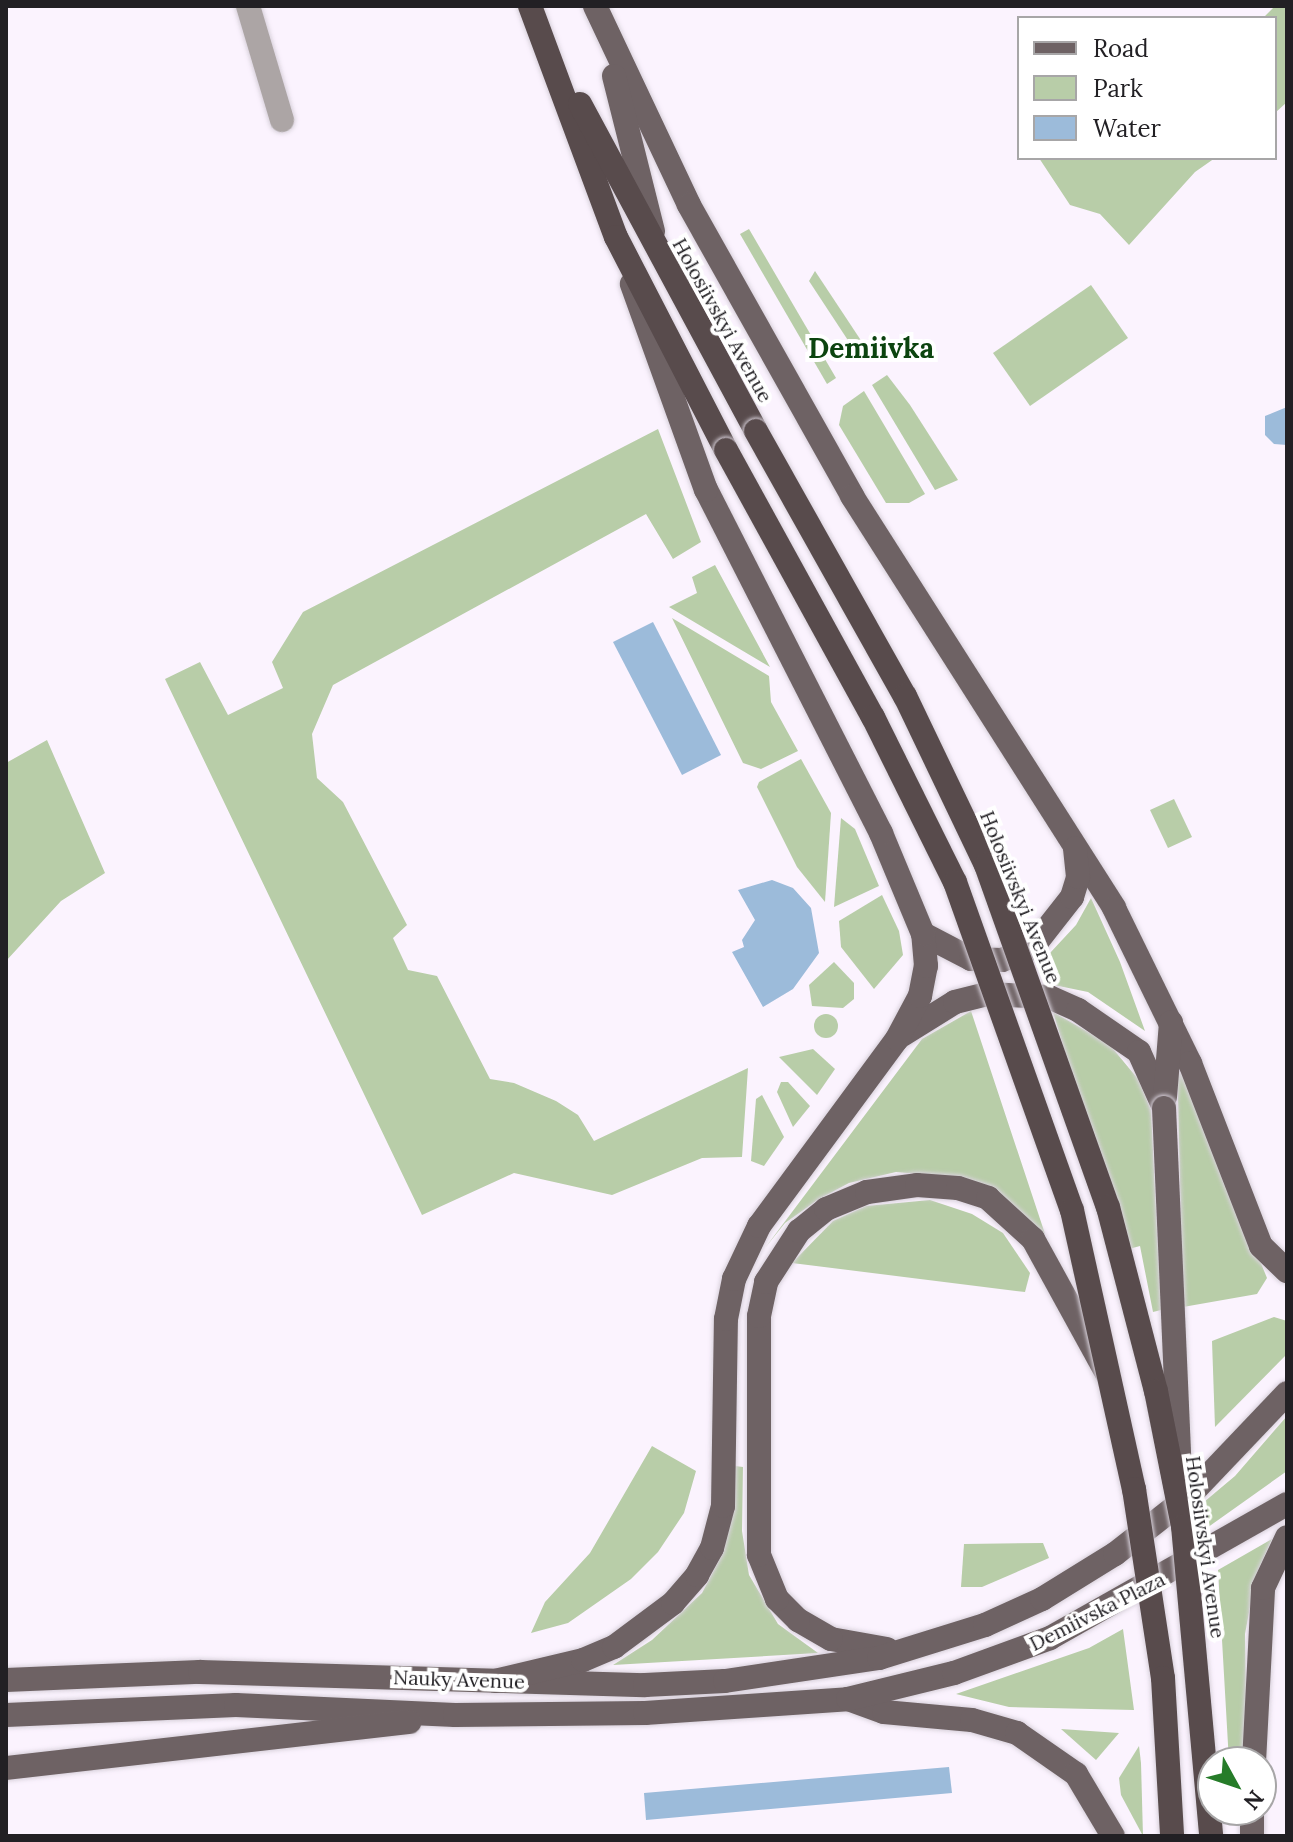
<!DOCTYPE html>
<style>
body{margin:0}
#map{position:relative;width:1293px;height:1842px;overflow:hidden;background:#fbf3fe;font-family:Lora,serif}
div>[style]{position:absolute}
.green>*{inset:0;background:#b8cda8}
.round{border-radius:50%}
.water>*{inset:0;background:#9cbbda}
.roads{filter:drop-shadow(0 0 2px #d8d1db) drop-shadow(0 0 2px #d8d1db)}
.minor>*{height:24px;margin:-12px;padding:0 12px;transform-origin:12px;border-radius:12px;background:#aca5a5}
.major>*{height:24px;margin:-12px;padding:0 12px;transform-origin:12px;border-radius:12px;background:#6e6264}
.highway>*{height:24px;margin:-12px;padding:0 12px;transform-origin:12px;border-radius:12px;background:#584b4c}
.bridges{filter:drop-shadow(0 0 2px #d8d1db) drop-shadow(0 0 2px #d8d1db)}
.major-bridge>*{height:24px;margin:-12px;padding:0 12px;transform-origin:12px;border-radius:12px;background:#6e6264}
.highway-bridge>*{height:24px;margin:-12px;padding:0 12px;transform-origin:12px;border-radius:12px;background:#584b4c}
span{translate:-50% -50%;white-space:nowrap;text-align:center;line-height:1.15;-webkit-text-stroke:8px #fff;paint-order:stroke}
.street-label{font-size:20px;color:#222024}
.district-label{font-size:28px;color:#0c440f;font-weight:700}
.frame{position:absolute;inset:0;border:8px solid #222024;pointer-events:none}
.legend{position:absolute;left:1017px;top:16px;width:260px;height:144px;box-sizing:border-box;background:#fff;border:2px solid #a7a6a7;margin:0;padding:10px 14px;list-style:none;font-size:24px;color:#222024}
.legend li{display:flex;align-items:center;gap:16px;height:40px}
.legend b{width:40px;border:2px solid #a7a6a7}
.north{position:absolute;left:1197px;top:1746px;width:80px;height:80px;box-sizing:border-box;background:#fff;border:2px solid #a7a6a7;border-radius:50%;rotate:130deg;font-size:22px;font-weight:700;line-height:32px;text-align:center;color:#222024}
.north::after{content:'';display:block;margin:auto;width:28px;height:36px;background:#267c29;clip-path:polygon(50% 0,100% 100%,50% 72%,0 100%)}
</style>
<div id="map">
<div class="green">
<i style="clip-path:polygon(1275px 6px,1287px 6px,1287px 102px,1275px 113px,1275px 18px,1263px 18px)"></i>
<i style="clip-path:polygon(1039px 158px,1215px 158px,1195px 172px,1129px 245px,1100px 214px,1070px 205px)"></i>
<i style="clip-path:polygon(749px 229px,836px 378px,827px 384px,740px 234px)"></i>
<i style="clip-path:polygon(815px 271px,864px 345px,855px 351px,809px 281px)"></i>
<i style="clip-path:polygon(1091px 285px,1128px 338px,1030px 406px,993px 353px)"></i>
<i style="clip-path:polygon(887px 375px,910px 405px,958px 480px,935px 490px,872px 385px)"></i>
<i style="clip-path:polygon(864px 391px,925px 494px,909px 503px,886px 503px,839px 425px,843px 406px)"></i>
<i style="clip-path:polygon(658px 429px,701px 542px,673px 559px,646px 514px,333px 685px,312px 734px,317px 778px,343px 802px,407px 925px,393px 938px,408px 970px,437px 976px,490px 1079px,514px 1083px,556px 1101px,578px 1115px,594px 1141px,748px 1068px,742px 1157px,702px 1158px,612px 1195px,514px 1173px,422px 1215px,165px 679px,200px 662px,228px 715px,283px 688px,272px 662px,303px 612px)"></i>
<i style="clip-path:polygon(715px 565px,770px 667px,669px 607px,697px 593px,692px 577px)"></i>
<i style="clip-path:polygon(672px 618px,769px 676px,771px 702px,798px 751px,761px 769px,743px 763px)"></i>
<i style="clip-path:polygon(47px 740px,105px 873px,61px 901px,6px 961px,6px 763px)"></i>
<i style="clip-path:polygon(801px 759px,831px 813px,825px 902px,797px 867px,757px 787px,759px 782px)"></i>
<i style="clip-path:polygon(1174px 799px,1192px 837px,1168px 848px,1150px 810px)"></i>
<i style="clip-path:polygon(841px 818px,855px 829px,879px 886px,834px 907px)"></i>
<i style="clip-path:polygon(882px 895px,899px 931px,903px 955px,874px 989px,841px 947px,839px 921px)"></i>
<i style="clip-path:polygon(1091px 898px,1120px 962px,1145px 1031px,1088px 992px,1044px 983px,1037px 967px,1076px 925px)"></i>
<i style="clip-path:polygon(834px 962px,854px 983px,854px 999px,843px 1008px,812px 1006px,809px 985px)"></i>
<i style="clip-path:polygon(971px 1011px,1045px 1234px,999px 1197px,940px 1176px,896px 1172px,849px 1183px,819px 1199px,785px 1223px,765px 1248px,922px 1039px)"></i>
<i style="clip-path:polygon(1053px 1012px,1109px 1044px,1138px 1079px,1151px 1110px,1161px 1310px,1153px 1312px,1140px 1246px,1125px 1250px)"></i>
<i class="round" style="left:814px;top:1014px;width:24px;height:24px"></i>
<i style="clip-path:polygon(813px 1049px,835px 1069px,817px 1095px,779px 1057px)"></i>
<i style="clip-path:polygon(1177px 1057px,1267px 1278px,1257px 1294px,1183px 1307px)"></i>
<i style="clip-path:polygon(781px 1082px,788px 1082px,810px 1106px,793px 1127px,777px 1092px)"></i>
<i style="clip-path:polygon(762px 1095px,784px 1137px,764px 1166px,751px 1161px,756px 1099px)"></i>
<i style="clip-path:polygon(930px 1200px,972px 1214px,1003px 1233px,1030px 1273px,1025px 1292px,792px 1263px,833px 1221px,866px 1206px)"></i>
<i style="clip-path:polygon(1274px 1317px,1287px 1321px,1287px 1354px,1215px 1427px,1212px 1341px)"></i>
<i style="clip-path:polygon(1287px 1416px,1287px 1471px,1197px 1535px,1198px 1507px,1235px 1476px)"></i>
<i style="clip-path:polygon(652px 1446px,696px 1471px,684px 1513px,658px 1552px,631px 1579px,568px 1623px,531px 1633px,545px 1602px,590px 1553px)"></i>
<i style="clip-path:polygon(735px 1466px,743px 1467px,742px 1531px,749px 1575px,778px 1624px,818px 1653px,613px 1665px,652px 1640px,702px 1593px,724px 1551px)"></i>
<i style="clip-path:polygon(1272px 1539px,1256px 1575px,1245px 1634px,1247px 1762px,1229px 1762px,1218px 1570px)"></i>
<i style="clip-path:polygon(1043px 1543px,1049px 1558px,982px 1587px,961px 1587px,964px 1544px)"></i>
<i style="clip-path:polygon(1123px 1629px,1134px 1710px,1009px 1707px,956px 1694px,1089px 1648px)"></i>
<i style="clip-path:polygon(1061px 1729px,1119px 1733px,1096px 1760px)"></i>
<i style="clip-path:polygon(1139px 1746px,1141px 1763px,1143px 1836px,1121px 1795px,1119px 1778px)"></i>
</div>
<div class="water">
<i style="clip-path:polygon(1287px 407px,1287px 445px,1274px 444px,1265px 435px,1265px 416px)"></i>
<i style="clip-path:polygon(653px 622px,721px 755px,682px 775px,613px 642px)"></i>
<i style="clip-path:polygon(772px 880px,793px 888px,811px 908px,819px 953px,793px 989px,763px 1007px,732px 952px,744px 947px,742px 940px,755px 920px,738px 890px)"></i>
<i style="clip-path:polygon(949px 1767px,952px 1793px,646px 1820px,644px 1793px)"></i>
</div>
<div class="roads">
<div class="minor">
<i style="left:248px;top:6px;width:119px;rotate:73.4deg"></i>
</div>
<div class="major">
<i style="left:595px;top:6px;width:220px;rotate:64.7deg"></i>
<i style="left:689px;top:205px;width:334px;rotate:60.7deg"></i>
<i style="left:852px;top:496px;width:488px;rotate:57.5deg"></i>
<i style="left:1114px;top:908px;width:173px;rotate:63.9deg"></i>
<i style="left:1190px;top:1063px;width:196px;rotate:68.8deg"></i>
<i style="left:1261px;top:1246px;width:36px;rotate:44deg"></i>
<i style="left:614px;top:76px;width:160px;rotate:75.9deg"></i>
<i style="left:923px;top:934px;width:54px;rotate:27.5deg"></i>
<i style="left:971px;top:959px;width:31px;rotate:2deg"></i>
<i style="left:1002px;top:960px;width:32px;rotate:-22deg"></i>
<i style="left:1032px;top:948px;width:65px;rotate:-51.9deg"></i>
<i style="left:1072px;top:897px;width:21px;rotate:-73deg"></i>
<i style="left:1078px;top:877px;width:29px;rotate:-96deg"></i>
<i style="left:902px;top:1035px;width:62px;rotate:-31.9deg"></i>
<i style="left:955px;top:1002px;width:33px;rotate:-14deg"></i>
<i style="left:987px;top:994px;width:62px;rotate:2.8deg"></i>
<i style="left:1049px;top:997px;width:32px;rotate:24deg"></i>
<i style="left:1078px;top:1010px;width:74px;rotate:34.5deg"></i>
<i style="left:1139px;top:1052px;width:61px;rotate:65.9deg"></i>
<i style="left:1165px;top:1097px;width:75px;rotate:-85.4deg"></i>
<i style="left:887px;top:1649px;width:57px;rotate:-169.9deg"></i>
<i style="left:831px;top:1639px;width:38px;rotate:-150deg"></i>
<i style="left:798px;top:1620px;width:30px;rotate:-135deg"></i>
<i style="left:777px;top:1599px;width:48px;rotate:-112.2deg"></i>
<i style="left:759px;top:1555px;width:239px;rotate:-90deg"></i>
<i style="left:759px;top:1316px;width:35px;rotate:-78deg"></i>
<i style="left:766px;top:1282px;width:61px;rotate:-57.1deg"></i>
<i style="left:799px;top:1231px;width:35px;rotate:-39deg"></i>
<i style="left:826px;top:1209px;width:44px;rotate:-22.5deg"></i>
<i style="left:867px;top:1192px;width:50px;rotate:-8deg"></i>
<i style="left:917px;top:1185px;width:41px;rotate:4.2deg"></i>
<i style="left:958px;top:1188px;width:32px;rotate:18deg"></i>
<i style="left:988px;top:1198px;width:61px;rotate:42.3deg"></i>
<i style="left:1033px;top:1239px;width:152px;rotate:61.2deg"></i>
<i style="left:6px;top:1680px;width:194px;rotate:-2.4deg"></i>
<i style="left:200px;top:1672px;width:445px;rotate:1.7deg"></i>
<i style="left:645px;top:1685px;width:80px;rotate:-2.9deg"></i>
<i style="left:725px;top:1681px;width:156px;rotate:-8.5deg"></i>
<i style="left:879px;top:1658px;width:111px;rotate:-17.3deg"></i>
<i style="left:985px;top:1625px;width:63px;rotate:-24.5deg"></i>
<i style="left:1042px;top:1599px;width:86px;rotate:-31.7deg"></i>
<i style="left:1115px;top:1554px;width:94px;rotate:-38.1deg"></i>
<i style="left:1189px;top:1496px;width:142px;rotate:-46.4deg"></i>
<i style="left:495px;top:1681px;width:90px;rotate:-13.4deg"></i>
<i style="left:583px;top:1660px;width:34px;rotate:-23deg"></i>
<i style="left:614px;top:1647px;width:74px;rotate:-36.7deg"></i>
<i style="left:673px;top:1603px;width:37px;rotate:-49deg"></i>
<i style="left:697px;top:1575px;width:31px;rotate:-61deg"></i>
<i style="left:712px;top:1548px;width:43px;rotate:-75.3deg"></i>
<i style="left:723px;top:1506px;width:187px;rotate:-89.1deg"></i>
<i style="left:726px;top:1319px;width:41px;rotate:-78.7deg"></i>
<i style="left:734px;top:1279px;width:59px;rotate:-64.7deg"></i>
<i style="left:759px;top:1226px;width:232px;rotate:-53.6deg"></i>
<i style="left:897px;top:1039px;width:49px;rotate:-61.9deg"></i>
<i style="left:920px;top:996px;width:31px;rotate:-79deg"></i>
<i style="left:926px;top:966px;width:32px;rotate:-95deg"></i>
<i style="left:923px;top:934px;width:109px;rotate:-112.6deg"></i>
<i style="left:881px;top:833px;width:385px;rotate:-117deg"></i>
<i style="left:706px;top:490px;width:219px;rotate:-109.8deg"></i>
<i style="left:848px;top:1699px;width:38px;rotate:20deg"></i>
<i style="left:884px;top:1712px;width:88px;rotate:5.2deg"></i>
<i style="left:972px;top:1720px;width:47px;rotate:16.1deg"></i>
<i style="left:1017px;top:1733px;width:72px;rotate:34.8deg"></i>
<i style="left:1076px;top:1774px;width:72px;rotate:59.2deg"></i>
<i style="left:6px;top:1715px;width:230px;rotate:-2.5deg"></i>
<i style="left:236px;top:1705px;width:219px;rotate:2.6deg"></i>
<i style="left:455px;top:1715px;width:190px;rotate:-0.6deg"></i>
<i style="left:645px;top:1713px;width:203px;rotate:-3.9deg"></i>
<i style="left:848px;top:1699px;width:109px;rotate:-13.8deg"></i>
<i style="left:954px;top:1673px;width:102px;rotate:-20deg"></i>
<i style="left:1050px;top:1638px;width:272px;rotate:-29.5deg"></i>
<i style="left:1254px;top:1762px;width:174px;rotate:-87deg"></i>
<i style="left:1263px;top:1588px;width:56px;rotate:-64.8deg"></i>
<i style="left:6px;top:1768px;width:406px;rotate:-6.5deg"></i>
<i style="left:1252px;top:1836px;width:26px;rotate:-90deg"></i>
</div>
<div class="highway">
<i style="left:530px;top:6px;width:246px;rotate:69.6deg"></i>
<i style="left:616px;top:237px;width:240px;rotate:62.7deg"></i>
<i style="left:580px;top:104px;width:371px;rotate:61.7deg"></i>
</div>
</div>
<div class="bridges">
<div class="major-bridge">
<i style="left:1164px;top:1108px;width:364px;rotate:87.5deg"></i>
</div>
<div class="highway-bridge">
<i style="left:756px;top:431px;width:304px;rotate:60.7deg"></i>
<i style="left:905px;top:696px;width:187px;rotate:64.4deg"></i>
<i style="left:986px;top:865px;width:363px;rotate:70.4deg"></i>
<i style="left:1108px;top:1207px;width:190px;rotate:75.4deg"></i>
<i style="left:1156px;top:1391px;width:138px;rotate:78.7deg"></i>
<i style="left:1183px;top:1526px;width:311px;rotate:84.8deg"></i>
<i style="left:726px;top:450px;width:305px;rotate:61.2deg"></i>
<i style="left:873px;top:717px;width:184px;rotate:63.6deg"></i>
<i style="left:955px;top:882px;width:348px;rotate:70.4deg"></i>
<i style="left:1072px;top:1210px;width:286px;rotate:77.5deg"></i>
<i style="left:1134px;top:1489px;width:191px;rotate:81.3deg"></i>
<i style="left:1163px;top:1678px;width:158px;rotate:86.7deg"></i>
</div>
</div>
<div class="street-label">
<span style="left:723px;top:320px;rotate:61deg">Holosiivskyi Avenue</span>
<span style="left:1021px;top:897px;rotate:68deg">Holosiivskyi Avenue</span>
<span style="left:1206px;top:1547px;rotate:82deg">Holosiivskyi Avenue</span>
<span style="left:1097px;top:1611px;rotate:-27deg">Demiivska Plaza</span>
<span style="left:459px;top:1679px;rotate:2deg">Nauky Avenue</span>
</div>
<div class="district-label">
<span style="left:871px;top:348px">Demiivka</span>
</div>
<div class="frame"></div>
<ul class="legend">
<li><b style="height:10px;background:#6e6264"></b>Road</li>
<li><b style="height:22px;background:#b8cda8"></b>Park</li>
<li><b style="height:22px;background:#9cbbda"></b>Water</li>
</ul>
<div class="north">N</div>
</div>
